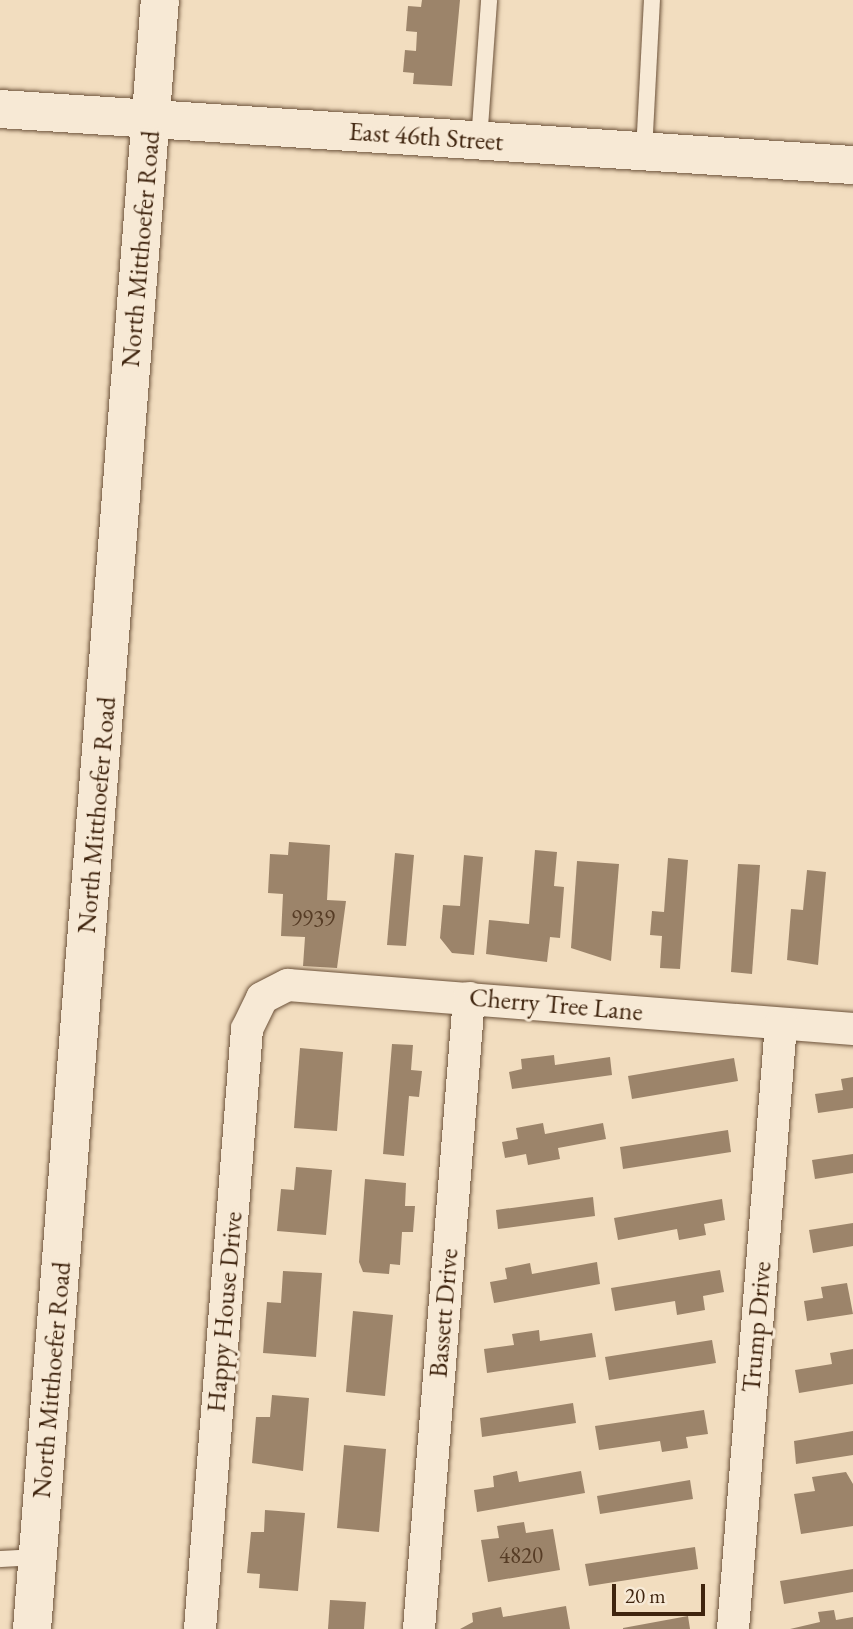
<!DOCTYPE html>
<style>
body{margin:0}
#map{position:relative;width:853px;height:1629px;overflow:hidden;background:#f2ddbf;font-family:"EB Garamond",serif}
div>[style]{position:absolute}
.building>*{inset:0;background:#9c846a}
.roads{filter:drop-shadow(0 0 2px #6c523a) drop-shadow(0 0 2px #6c523a)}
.lane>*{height:16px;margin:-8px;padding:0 8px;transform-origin:8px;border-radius:8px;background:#f7e9d5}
.street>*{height:32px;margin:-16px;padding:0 16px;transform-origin:16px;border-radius:16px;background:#f7e9d5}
.secondary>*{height:38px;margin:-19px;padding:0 19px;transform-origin:19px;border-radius:19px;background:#f7e9d5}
span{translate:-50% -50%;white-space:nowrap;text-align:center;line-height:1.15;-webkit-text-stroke:6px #f7e9d5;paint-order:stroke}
.number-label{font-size:23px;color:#563c25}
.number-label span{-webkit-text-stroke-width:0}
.street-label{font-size:26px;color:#3f240e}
.scale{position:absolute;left:612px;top:1584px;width:93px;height:32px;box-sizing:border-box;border:4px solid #3f240e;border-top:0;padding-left:9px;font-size:21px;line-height:24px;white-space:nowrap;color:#3f240e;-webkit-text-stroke:5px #f7e9d5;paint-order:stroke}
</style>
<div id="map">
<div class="building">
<i style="clip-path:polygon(422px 0,460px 0,452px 86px,413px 84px,414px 73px,403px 72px,405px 50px,416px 51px,417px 32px,406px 31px,408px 6px,421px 7px)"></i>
<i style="clip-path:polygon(289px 842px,330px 845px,327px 900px,346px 901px,337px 968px,303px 966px,305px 937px,281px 936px,283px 894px,268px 893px,270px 854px,288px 855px)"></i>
<i style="clip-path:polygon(535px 850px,557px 852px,554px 886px,564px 887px,560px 938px,550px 937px,547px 962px,486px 954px,489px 920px,529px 924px)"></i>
<i style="clip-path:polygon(395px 853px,414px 855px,406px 946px,387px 945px)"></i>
<i style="clip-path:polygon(464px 855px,483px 857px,474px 955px,452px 953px,440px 938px,443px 905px,460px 906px)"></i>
<i style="clip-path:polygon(668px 858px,688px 860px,680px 969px,660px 968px,662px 936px,650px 935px,652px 911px,664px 912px)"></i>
<i style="clip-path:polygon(577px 861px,619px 864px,611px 961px,571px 948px)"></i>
<i style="clip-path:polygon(738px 864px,760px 865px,752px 974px,731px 972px)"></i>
<i style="clip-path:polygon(807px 870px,826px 872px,818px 965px,787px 960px,791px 909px,803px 910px)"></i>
<i style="clip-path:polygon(392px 1044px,413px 1045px,411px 1070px,422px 1071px,419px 1097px,409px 1096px,404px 1156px,383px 1154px)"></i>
<i style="clip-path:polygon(300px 1048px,343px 1052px,337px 1131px,294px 1128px)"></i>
<i style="clip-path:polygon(554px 1055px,555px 1065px,610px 1057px,612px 1075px,512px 1089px,509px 1072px,522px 1069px,521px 1059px)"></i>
<i style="clip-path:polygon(734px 1058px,738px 1081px,632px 1099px,628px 1076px)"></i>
<i style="clip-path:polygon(853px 1077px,853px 1108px,818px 1113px,815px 1094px,843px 1090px,841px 1079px)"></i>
<i style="clip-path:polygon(543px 1123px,545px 1134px,603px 1123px,606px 1139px,558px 1148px,560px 1159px,528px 1165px,526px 1154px,505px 1158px,502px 1142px,518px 1139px,516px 1128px)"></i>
<i style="clip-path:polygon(728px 1130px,731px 1152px,623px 1169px,620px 1147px)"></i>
<i style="clip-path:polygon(853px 1154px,853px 1173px,815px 1179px,812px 1160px)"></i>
<i style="clip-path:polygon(296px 1167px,332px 1170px,326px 1235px,277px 1231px,281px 1189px,294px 1190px)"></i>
<i style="clip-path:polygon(365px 1179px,406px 1183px,405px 1206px,415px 1206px,413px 1232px,402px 1232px,400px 1265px,390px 1264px,389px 1274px,363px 1272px,359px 1262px)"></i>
<i style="clip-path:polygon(593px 1197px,595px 1216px,498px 1229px,496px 1210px)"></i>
<i style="clip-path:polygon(722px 1199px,725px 1220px,704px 1224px,706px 1235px,679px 1240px,677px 1229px,618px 1240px,614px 1218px)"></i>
<i style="clip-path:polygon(853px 1223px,853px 1246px,813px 1253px,809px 1230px)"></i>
<i style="clip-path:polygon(597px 1262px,600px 1284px,494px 1303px,490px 1282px,507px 1279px,505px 1268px,530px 1263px,532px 1274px)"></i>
<i style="clip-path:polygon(720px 1270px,724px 1292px,703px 1296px,705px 1310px,677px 1315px,675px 1301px,615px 1311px,611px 1288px)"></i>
<i style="clip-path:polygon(283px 1271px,322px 1273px,316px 1357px,263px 1353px,267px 1302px,281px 1303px)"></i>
<i style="clip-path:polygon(847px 1283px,853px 1314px,807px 1321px,804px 1301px,823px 1298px,821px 1287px)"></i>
<i style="clip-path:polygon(353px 1311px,393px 1315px,385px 1396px,346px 1392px)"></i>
<i style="clip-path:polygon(539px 1330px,540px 1341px,592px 1333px,596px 1357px,487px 1373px,484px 1349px,514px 1345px,512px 1334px)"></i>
<i style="clip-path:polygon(712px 1340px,716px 1363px,609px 1380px,605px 1357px)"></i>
<i style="clip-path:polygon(853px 1349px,853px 1384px,799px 1393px,795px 1370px,832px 1364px,830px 1353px)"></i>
<i style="clip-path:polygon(272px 1395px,309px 1398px,303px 1471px,252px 1463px,256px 1417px,270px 1417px)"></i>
<i style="clip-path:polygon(573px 1403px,576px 1423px,482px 1437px,480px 1418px)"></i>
<i style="clip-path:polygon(704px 1410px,708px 1434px,686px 1437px,688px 1448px,662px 1452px,660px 1441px,599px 1450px,595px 1426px)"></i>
<i style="clip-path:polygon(853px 1431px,853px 1455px,796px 1464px,794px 1441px)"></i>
<i style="clip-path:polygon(344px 1445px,386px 1449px,379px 1532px,337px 1528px)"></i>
<i style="clip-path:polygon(517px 1471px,519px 1482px,581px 1471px,585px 1493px,477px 1512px,474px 1490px,494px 1487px,493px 1476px)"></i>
<i style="clip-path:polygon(846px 1472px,853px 1484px,853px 1526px,801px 1534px,794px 1494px,815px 1491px,812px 1477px)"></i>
<i style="clip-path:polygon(690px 1480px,693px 1499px,600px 1514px,597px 1496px)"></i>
<i style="clip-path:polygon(265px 1510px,305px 1513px,298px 1591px,259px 1588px,260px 1574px,247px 1573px,251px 1532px,264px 1532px)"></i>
<i style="clip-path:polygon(524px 1522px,526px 1533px,553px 1529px,560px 1570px,488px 1582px,481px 1540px,499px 1538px,497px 1526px)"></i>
<i style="clip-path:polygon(695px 1547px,698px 1569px,589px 1586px,585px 1564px)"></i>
<i style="clip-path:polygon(853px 1569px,853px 1592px,784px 1604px,780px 1581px)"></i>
<i style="clip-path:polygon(330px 1600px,366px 1602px,364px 1629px,328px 1629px)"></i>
<i style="clip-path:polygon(566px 1606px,570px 1629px,460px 1629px,473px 1622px,472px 1613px,501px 1607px,503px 1617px)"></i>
<i style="clip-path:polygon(834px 1610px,836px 1620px,853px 1617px,853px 1629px,790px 1629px,820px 1622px,818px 1612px)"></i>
<i style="clip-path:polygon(688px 1616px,690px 1629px,623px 1629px,623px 1628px)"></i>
</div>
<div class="roads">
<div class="lane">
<i style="left:479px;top:141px;width:141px;rotate:-85.9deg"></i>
<i style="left:644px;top:152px;width:152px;rotate:-87deg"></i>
<i style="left:0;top:1559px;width:38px;rotate:-3deg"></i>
</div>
<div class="street">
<i style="left:200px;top:1629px;width:602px;rotate:-85.52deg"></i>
<i style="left:247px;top:1029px;width:34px;rotate:-64deg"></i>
<i style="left:262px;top:998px;width:29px;rotate:-27deg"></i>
<i style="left:288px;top:985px;width:567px;rotate:4.45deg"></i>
<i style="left:419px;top:1629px;width:633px;rotate:-85.47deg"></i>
<i style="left:733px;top:1629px;width:607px;rotate:-85.46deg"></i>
</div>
<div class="secondary">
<i style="left:0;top:109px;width:855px;rotate:3.76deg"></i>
<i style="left:32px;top:1629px;width:1634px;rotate:-85.51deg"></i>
</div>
</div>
<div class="number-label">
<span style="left:313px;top:918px">9939</span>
<span style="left:521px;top:1555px">4820</span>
</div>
<div class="street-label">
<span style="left:426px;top:137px;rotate:4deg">East 46th Street</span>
<span style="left:141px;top:249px;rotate:-85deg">North Mitthoefer Road</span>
<span style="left:97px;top:815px;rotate:-85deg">North Mitthoefer Road</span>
<span style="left:556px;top:1005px;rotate:5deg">Cherry Tree Lane</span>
<span style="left:225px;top:1312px;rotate:-85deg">Happy House Drive</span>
<span style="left:444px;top:1313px;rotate:-85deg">Bassett Drive</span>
<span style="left:757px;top:1327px;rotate:-85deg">Trump Drive</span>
<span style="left:52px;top:1380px;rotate:-85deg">North Mitthoefer Road</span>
</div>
<div class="scale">20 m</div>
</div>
